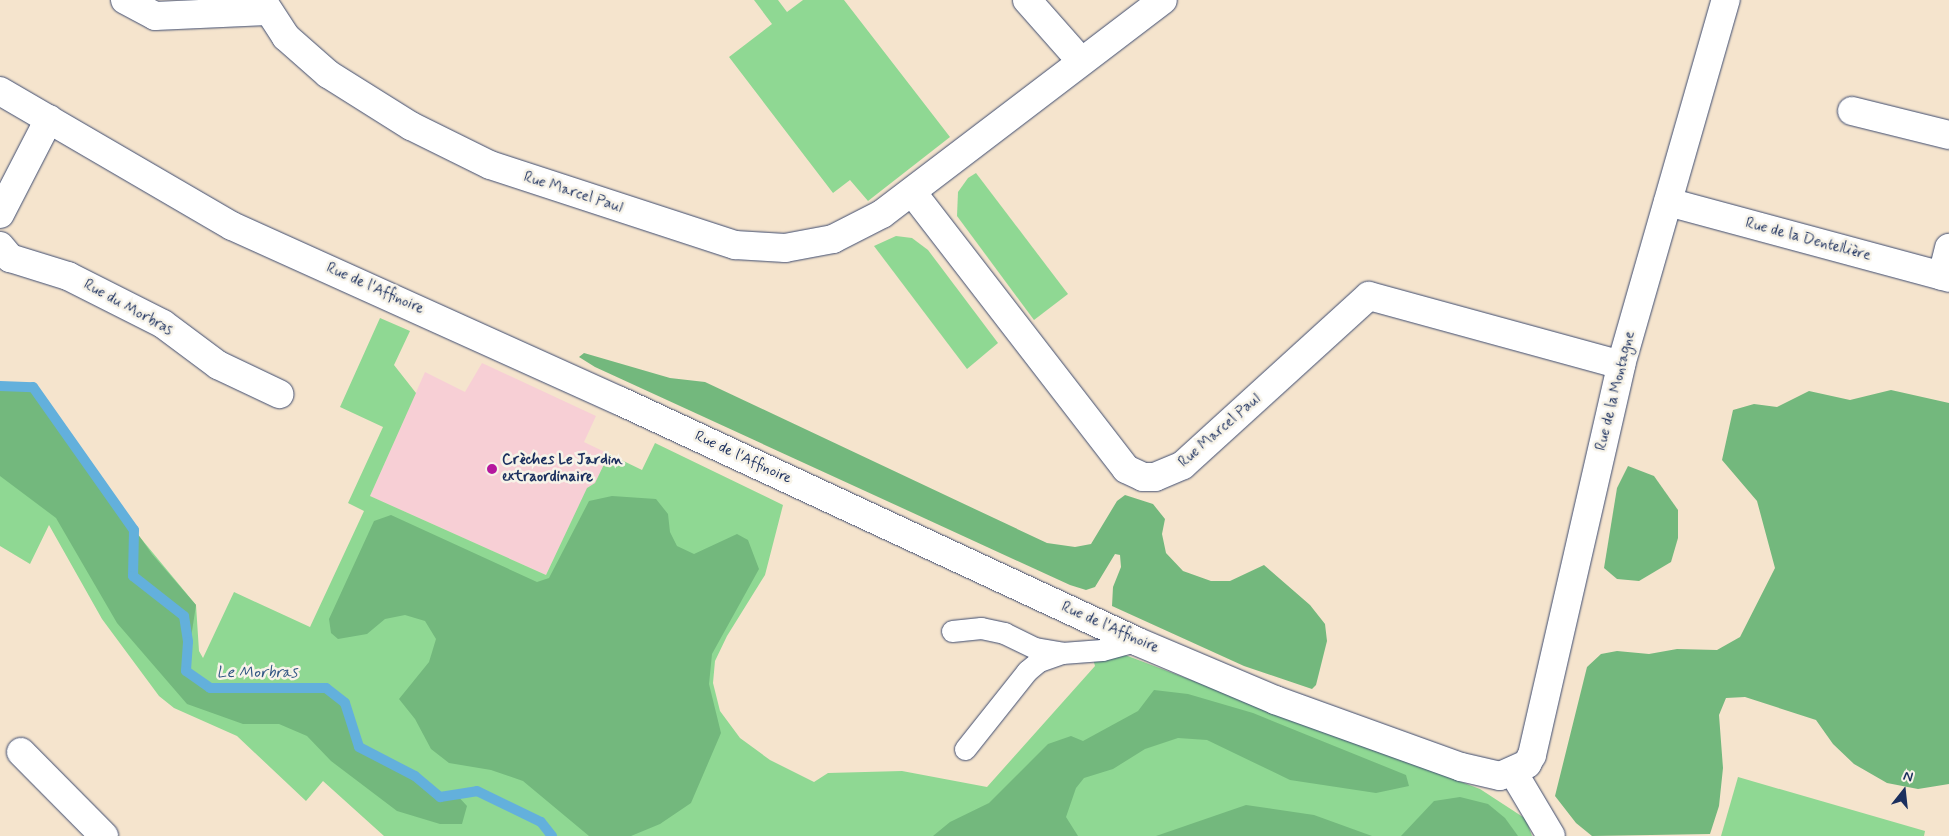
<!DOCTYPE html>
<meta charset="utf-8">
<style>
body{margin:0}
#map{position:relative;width:1949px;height:836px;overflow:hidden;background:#f5e4cd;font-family:Mynerve,sans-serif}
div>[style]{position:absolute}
.built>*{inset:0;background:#f7cfd5}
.green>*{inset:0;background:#8fd893}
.forest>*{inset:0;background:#73b87d}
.stream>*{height:10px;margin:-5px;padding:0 5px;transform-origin:5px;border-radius:5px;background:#63b0dc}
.roads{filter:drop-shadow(0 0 1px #3c4a6f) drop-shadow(0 0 1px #3c4a6f)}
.service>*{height:21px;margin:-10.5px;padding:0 10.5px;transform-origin:10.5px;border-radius:10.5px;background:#fff}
.minor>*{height:28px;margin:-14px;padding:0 14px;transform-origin:14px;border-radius:14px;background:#fff}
.dots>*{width:14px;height:14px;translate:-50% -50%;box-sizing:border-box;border:2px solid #f7f3e8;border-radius:50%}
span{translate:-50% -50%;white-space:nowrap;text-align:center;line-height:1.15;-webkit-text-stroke:5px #f7f3e8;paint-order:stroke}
.street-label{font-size:15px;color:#1b2f5e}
.poi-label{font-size:15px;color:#1b2f5e;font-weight:700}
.left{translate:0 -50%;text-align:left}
.water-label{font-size:16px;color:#315684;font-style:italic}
.north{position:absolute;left:1879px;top:766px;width:50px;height:50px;-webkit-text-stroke:4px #f7f3e8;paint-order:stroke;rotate:16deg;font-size:14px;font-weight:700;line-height:20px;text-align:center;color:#1b2f5e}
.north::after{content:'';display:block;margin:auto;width:18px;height:22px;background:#1b2f5e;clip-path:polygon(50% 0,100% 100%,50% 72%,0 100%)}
</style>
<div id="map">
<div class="built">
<i style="clip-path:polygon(482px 363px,596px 416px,584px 442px,609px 454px,595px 484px,587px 489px,546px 575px,370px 496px,425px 372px,465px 392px)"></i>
</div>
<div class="green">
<i style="clip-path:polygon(754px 0,778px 0,787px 12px,803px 0,844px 0,950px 137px,868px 201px,850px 180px,833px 193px,729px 57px,772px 24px)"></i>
<i style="clip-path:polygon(976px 173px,1068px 294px,1034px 320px,957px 216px,958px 192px,968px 178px)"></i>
<i style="clip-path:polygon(896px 236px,912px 238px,928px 250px,998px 343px,967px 369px,874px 246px)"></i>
<i style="clip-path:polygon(380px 318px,410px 331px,394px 365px,416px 393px,370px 496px,546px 575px,587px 488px,595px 483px,609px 454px,642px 470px,655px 443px,783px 505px,765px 575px,727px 636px,715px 661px,713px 683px,720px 711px,740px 738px,770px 760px,814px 782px,828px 773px,902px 771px,987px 787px,1095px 666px,1088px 641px,1480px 789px,1526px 819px,1532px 836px,384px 836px,323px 781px,306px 801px,237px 736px,174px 708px,159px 696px,102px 619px,49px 525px,30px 564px,0 546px,0 386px,33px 387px,134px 530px,196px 605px,199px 651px,203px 658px,234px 592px,310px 627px,364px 511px,348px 503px,383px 427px,340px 407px)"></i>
<i style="clip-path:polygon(1738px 777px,1925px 831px,1924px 836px,1721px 836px)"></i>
</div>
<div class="forest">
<i style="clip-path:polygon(584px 353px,670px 378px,705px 382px,1047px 543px,1075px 547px,1091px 544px,1117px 501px,1125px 495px,1153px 504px,1165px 519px,1162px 534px,1166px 553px,1183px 571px,1211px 581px,1230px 581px,1264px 565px,1310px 605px,1325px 624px,1327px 641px,1316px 685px,1312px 689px,1244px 666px,1112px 606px,1113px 587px,1121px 567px,1120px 555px,1115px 554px,1095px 587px,1086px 590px,1070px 585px,595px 367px,579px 357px)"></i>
<i style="clip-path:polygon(0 386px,33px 387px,152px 554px,196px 605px,186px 671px,210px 688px,326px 688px,345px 703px,359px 747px,415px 776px,440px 797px,456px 794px,467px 806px,462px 824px,440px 824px,397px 811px,331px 761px,307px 736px,279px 724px,243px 724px,187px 704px,117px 623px,56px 518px,0 476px)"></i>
<i style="clip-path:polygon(1891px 390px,1949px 403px,1949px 784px,1918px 789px,1887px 783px,1854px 764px,1833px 744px,1816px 720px,1745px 697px,1726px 698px,1719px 715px,1723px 768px,1719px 806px,1710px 834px,1592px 836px,1576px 823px,1555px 796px,1587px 667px,1601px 654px,1617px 651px,1649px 654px,1677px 649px,1717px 650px,1740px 637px,1775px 568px,1757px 501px,1722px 460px,1733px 410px,1754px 404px,1777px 407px,1809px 391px,1850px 400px)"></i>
<i style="clip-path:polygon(1628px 466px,1654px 476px,1678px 510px,1678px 538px,1671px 562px,1639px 581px,1617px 579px,1604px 568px,1617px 488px)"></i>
<i style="clip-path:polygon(612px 496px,656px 499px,668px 514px,670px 532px,677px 546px,694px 554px,737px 534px,748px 540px,759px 569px,712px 654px,709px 684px,721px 733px,691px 803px,660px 824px,631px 836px,589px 836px,523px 781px,491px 770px,449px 763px,431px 749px,415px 719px,399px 699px,429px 662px,436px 639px,425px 621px,405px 615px,385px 619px,367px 634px,338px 639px,331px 633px,329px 619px,374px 521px,391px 515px,537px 582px,549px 578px,589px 501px)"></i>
<i style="clip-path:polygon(1154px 690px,1188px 694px,1253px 713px,1406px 775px,1409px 786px,1376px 793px,1290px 780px,1207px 740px,1178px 738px,1145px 749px,1113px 769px,1084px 778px,1076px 788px,1066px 817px,1078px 836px,933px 836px,950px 822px,989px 803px,1048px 744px,1071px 736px,1083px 741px,1138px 711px)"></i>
<i style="clip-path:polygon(1460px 797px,1488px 804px,1505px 818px,1518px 836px,1401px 836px,1434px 801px)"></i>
<i style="clip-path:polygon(1246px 805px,1314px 815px,1372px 836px,1156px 836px)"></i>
</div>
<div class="stream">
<i style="left:0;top:386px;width:33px;rotate:2deg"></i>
<i style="left:33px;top:387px;width:175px;rotate:54.8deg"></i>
<i style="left:134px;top:530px;width:46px;rotate:91.2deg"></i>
<i style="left:133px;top:576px;width:65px;rotate:38.1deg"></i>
<i style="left:184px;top:616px;width:26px;rotate:81deg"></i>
<i style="left:188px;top:642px;width:29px;rotate:94deg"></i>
<i style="left:186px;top:671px;width:29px;rotate:35deg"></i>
<i style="left:210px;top:688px;width:116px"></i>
<i style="left:326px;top:688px;width:24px;rotate:38deg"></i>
<i style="left:345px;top:703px;width:46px;rotate:72.3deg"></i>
<i style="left:359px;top:747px;width:63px;rotate:27.4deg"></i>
<i style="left:415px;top:776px;width:33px;rotate:40deg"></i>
<i style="left:440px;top:797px;width:37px;rotate:-9deg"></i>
<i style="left:477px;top:791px;width:71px;rotate:25.8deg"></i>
<i style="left:541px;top:822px;width:18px;rotate:52deg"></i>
</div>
<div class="roads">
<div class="service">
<i style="left:952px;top:631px;width:29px;rotate:-6deg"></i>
<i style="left:981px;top:628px;width:24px;rotate:12deg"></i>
<i style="left:1004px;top:633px;width:34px;rotate:26deg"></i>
<i style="left:1035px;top:648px;width:27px;rotate:10deg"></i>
<i style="left:1062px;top:653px;width:40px;rotate:-4.3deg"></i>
<i style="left:1102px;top:650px;width:35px;rotate:-15deg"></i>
<i style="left:965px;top:749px;width:100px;rotate:-51.5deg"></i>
<i style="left:1027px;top:671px;width:16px;rotate:-40deg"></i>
<i style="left:1039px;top:661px;width:24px;rotate:-19deg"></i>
</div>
<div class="minor">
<i style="left:125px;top:0;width:34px;rotate:28deg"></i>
<i style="left:155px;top:16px;width:112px;rotate:-2.6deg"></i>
<i style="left:262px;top:0;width:44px;rotate:57deg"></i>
<i style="left:286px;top:37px;width:56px;rotate:41.4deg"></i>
<i style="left:328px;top:74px;width:98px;rotate:32.1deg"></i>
<i style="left:411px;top:126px;width:88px;rotate:26.3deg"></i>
<i style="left:490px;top:165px;width:258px;rotate:18.1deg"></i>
<i style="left:735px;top:245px;width:50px;rotate:3.4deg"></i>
<i style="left:785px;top:248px;width:49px;rotate:-10.6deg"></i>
<i style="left:833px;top:239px;width:55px;rotate:-27deg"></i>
<i style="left:882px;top:214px;width:353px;rotate:-37.3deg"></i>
<i style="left:1027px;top:0;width:81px;rotate:48.5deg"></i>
<i style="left:0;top:91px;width:268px;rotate:30.2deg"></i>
<i style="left:232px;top:226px;width:426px;rotate:24.3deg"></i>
<i style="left:620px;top:401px;width:569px;rotate:24.94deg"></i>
<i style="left:1136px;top:641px;width:151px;rotate:23deg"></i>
<i style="left:1275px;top:700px;width:198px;rotate:19.8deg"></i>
<i style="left:1461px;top:767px;width:40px;rotate:13deg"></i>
<i style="left:1500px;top:776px;width:30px;rotate:-24deg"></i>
<i style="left:1527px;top:764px;width:10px;rotate:-61deg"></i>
<i style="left:1532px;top:755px;width:400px;rotate:-77.1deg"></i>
<i style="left:1621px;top:365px;width:380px;rotate:-74deg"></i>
<i style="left:1852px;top:111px;width:100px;rotate:13.9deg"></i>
<i style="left:912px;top:192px;width:350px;rotate:52.3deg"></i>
<i style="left:1126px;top:469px;width:19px;rotate:25deg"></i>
<i style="left:1143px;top:477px;width:12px"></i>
<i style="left:1155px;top:477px;width:30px;rotate:-23deg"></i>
<i style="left:1183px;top:465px;width:251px;rotate:-42.3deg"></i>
<i style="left:1369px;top:296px;width:261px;rotate:15.3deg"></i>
<i style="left:1668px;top:202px;width:291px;rotate:15.1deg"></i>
<i style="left:0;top:214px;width:107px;rotate:-62.7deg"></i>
<i style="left:0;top:246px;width:16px;rotate:50deg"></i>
<i style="left:10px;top:258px;width:61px;rotate:17.2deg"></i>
<i style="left:68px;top:276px;width:106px;rotate:26.8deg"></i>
<i style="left:163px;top:324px;width:69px;rotate:36.7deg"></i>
<i style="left:218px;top:365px;width:68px;rotate:25.4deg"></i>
<i style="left:1942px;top:276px;width:29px;rotate:-76deg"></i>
<i style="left:21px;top:752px;width:118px;rotate:45.3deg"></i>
<i style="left:1513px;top:772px;width:74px;rotate:59.3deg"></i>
</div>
</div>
<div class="dots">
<i style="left:492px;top:469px;background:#b5179e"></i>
</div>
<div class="street-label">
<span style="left:573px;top:193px;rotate:18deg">Rue Marcel Paul</span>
<span style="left:1808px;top:240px;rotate:15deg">Rue de la Dentellière</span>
<span style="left:375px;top:289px;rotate:24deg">Rue de l'Affinoire</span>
<span style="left:128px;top:308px;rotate:29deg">Rue du Morbras</span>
<span style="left:1616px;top:391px;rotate:-76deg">Rue de la Montagne</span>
<span style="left:1220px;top:431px;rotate:-41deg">Rue Marcel Paul</span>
<span style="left:743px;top:458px;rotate:25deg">Rue de l'Affinoire</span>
<span style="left:1110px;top:628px;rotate:24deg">Rue de l'Affinoire</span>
</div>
<div class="poi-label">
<span class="left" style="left:502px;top:469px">Crèches Le Jardin<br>extraordinaire</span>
</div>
<div class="water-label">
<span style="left:257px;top:673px">Le Morbras</span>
</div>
<div class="north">N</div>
</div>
